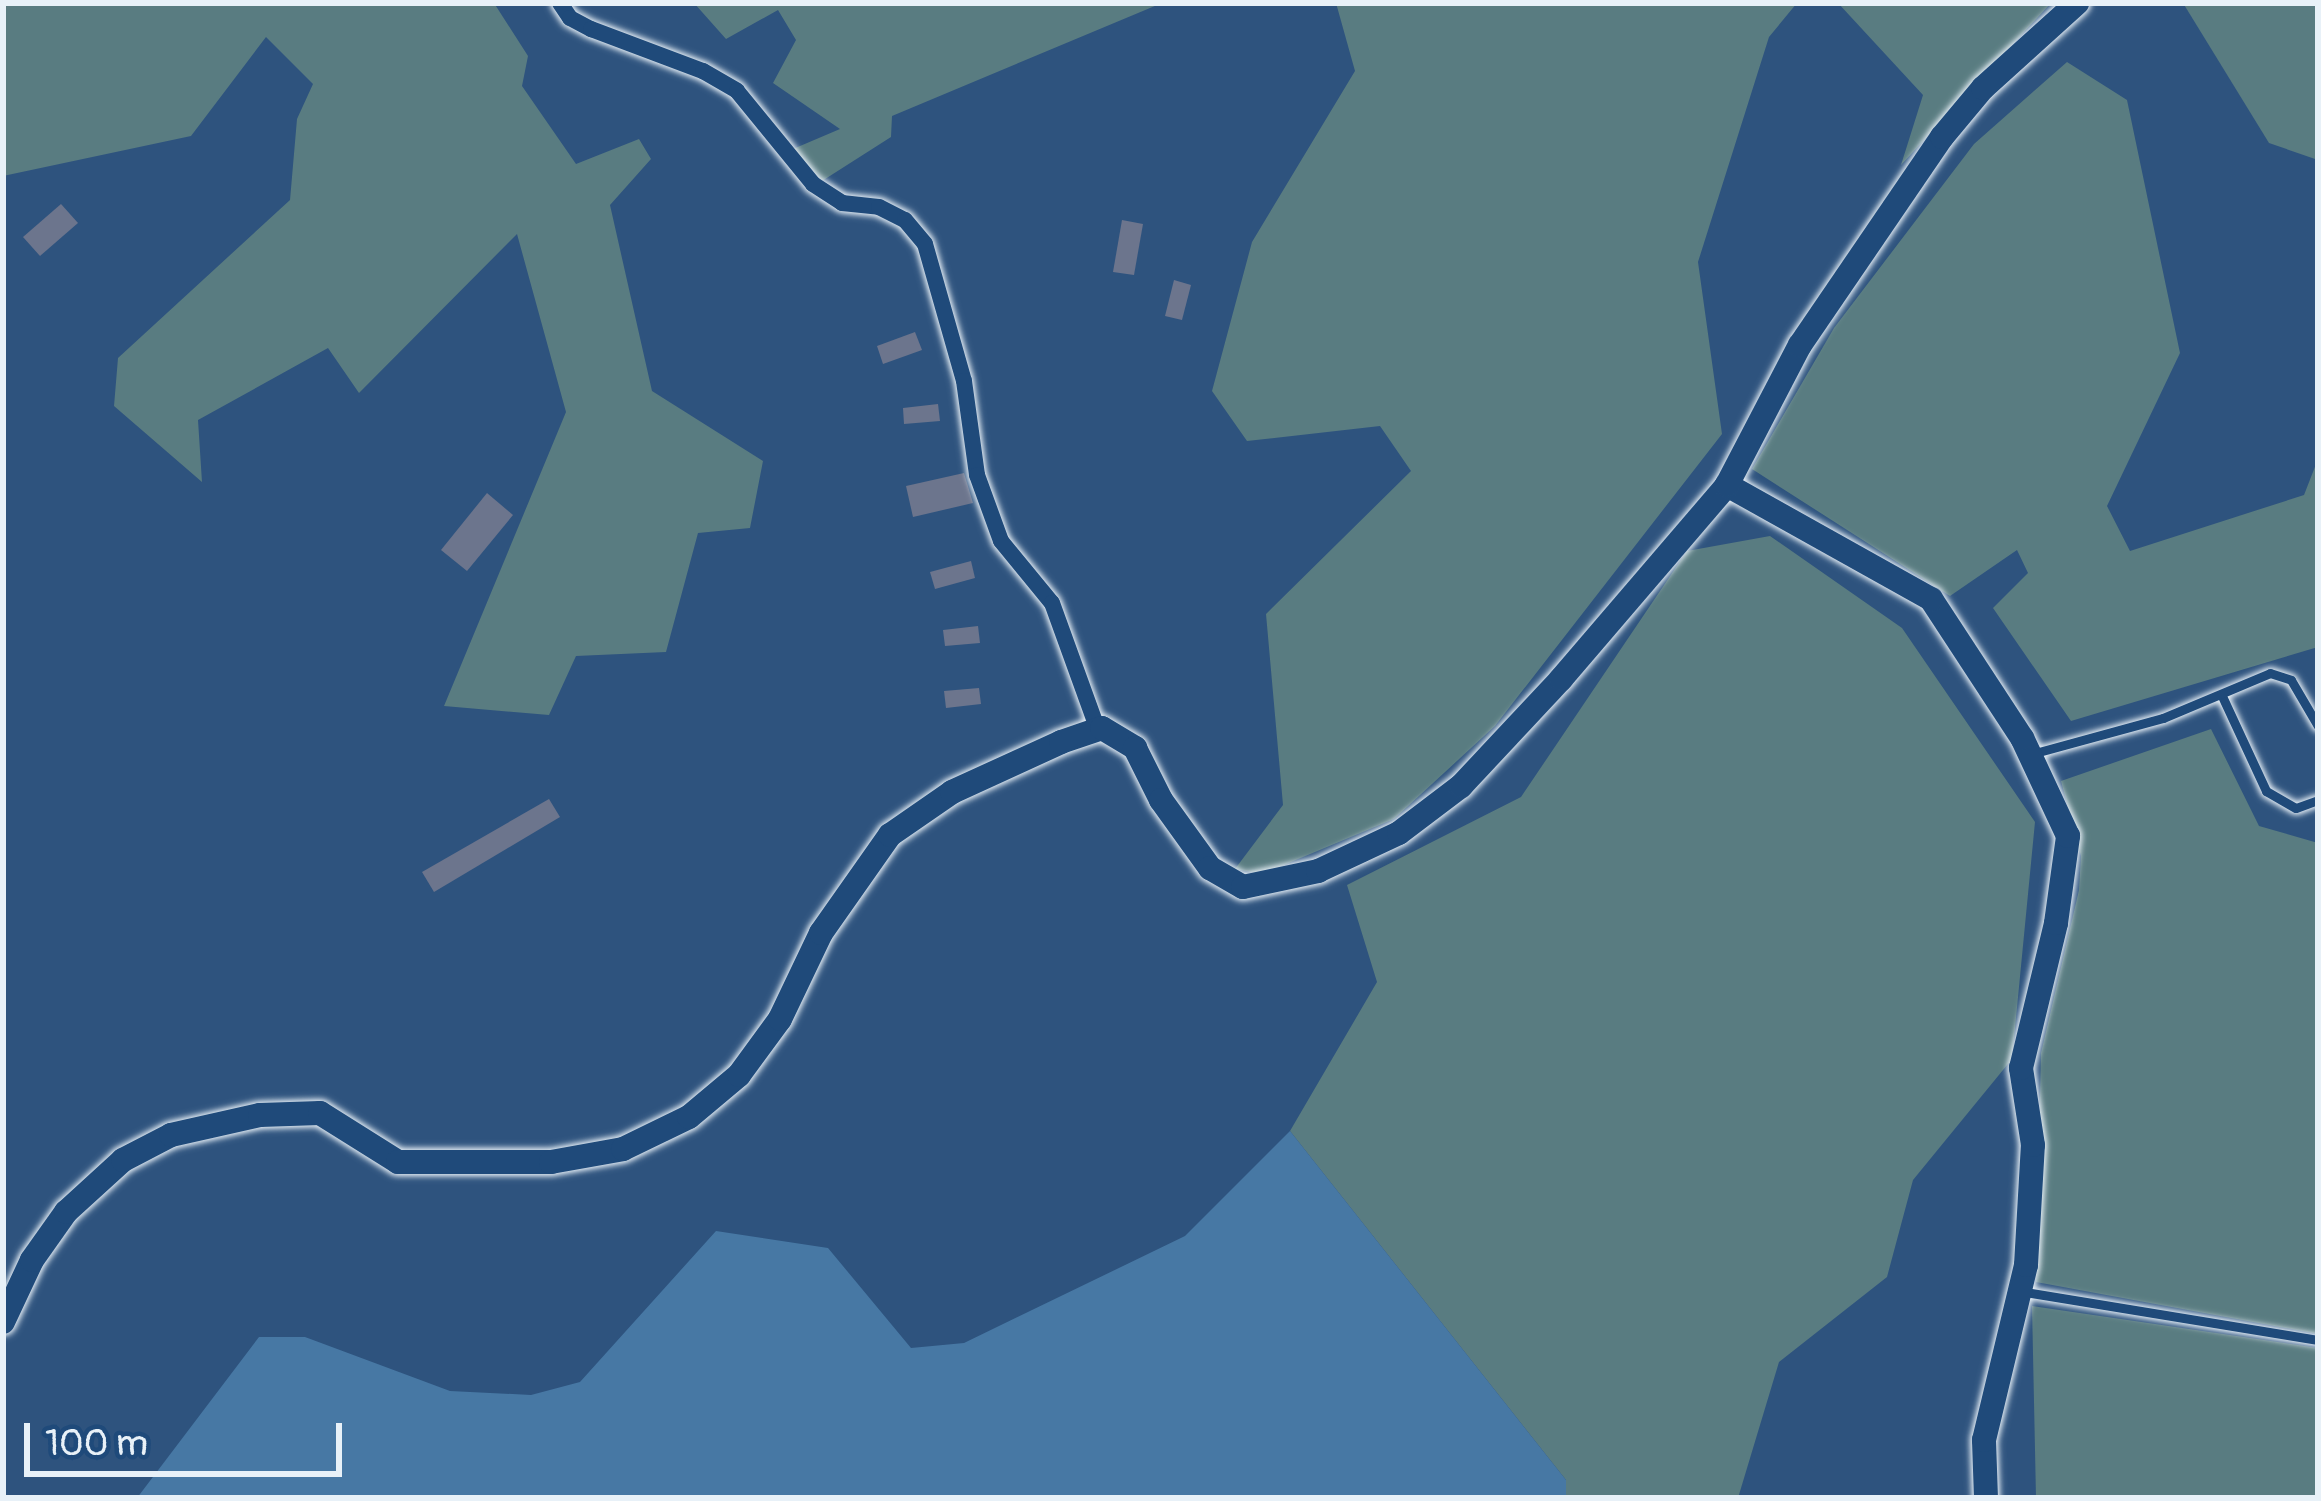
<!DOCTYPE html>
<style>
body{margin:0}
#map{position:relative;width:2321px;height:1501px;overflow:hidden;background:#2e537e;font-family:Pangolin,sans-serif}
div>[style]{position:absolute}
.green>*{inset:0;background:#597c81}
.water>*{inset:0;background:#4778a4}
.building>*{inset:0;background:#6c758d}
.roads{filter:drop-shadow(0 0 3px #e8f1f8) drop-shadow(0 0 3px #e8f1f8)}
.lane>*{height:9px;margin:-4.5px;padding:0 4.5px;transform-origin:4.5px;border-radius:4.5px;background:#1f4a7a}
.street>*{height:16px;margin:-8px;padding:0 8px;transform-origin:8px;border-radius:8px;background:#1f4a7a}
.secondary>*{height:24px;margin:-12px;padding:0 12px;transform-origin:12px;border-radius:12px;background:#1f4a7a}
span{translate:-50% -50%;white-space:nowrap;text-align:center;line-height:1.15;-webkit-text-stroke:9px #1f4a7a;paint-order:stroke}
.frame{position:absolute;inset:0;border:6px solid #e8f1f8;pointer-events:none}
.scale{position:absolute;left:24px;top:1423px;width:318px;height:54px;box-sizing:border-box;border:6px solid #e8f1f8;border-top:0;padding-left:15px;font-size:36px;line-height:42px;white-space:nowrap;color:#e8f1f8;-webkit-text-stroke:9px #1f4a7a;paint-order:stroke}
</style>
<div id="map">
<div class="green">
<i style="clip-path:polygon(3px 3px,494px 3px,528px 56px,522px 86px,576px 164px,639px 139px,651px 159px,610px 205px,652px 391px,763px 461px,750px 528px,698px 533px,666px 652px,576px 656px,549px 715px,444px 706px,566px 412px,517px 234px,359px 393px,328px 348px,198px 420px,202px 482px,114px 406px,118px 358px,290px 200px,297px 119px,313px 84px,266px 37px,191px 136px,3px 176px)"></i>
<i style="clip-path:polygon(694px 3px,1162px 3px,892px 116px,891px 137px,822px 181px,793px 149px,840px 129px,773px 83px,796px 40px,778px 10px,726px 39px)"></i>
<i style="clip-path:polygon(1336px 3px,1797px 3px,1769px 37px,1698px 262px,1722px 434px,1495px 726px,1394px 819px,1262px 874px,1235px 869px,1283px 805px,1266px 614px,1411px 471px,1380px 426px,1247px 441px,1212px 391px,1252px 242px,1355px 71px)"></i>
<i style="clip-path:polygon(1838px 3px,2051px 3px,1901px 165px,1923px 95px)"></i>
<i style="clip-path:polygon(2183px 3px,2318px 3px,2318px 160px,2269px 143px)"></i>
<i style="clip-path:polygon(2067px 62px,2127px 100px,2180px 353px,2107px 506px,2130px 551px,2304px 495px,2318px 459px,2318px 647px,2071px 721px,1993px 608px,2028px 573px,2017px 550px,1950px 596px,1752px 469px,1834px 328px,1974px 144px)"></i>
<i style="clip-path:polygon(1770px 536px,1902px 628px,2035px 822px,2012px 1059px,1913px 1180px,1887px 1277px,1779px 1362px,1738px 1498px,1566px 1498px,1566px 1480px,1290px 1131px,1377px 982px,1347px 885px,1521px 797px,1687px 551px)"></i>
<i style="clip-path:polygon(2211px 729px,2259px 826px,2318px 843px,2318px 1334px,2036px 1282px,2041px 1053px,2079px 890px,2081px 856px,2061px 781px)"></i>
<i style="clip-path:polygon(2032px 1306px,2318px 1348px,2318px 1498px,2036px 1498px)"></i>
</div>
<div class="water">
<i style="clip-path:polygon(1290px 1131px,1566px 1480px,1566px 1498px,137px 1498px,259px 1337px,305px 1337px,450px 1391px,531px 1395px,580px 1382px,716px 1231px,828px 1248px,911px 1348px,964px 1343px,1185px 1236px)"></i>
</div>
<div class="building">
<i style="clip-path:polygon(61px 204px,78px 223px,40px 256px,23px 237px)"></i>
<i style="clip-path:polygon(1122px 220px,1143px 224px,1134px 275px,1113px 272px)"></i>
<i style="clip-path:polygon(1174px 280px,1191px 285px,1182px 320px,1165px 316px)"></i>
<i style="clip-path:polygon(915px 332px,922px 350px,883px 364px,877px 346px)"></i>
<i style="clip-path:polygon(938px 404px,940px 421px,904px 424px,903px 408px)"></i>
<i style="clip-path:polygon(964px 473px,973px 503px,913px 517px,906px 486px)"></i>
<i style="clip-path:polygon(487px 493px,513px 515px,467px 571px,441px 550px)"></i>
<i style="clip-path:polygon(971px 561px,975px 578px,935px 589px,930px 572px)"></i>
<i style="clip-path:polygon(978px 626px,980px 643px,945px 646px,943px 630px)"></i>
<i style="clip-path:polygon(979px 688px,981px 704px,946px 708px,944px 691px)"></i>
<i style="clip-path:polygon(549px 799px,560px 817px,434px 892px,422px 872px)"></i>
</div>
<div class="roads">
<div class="lane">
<i style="left:2222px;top:696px;width:105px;rotate:65.1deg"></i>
<i style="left:2266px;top:791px;width:34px;rotate:30deg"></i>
<i style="left:2296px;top:808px;width:23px;rotate:-20deg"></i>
<i style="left:2035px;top:753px;width:133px;rotate:-15.3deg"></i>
<i style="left:2163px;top:718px;width:116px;rotate:-22.8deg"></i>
<i style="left:2270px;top:673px;width:22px;rotate:18deg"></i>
<i style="left:2291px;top:680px;width:53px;rotate:59.6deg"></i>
<i style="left:2025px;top:1292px;width:297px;rotate:9.3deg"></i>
</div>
<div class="street">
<i style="left:560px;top:3px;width:18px;rotate:56deg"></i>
<i style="left:570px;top:18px;width:24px;rotate:28deg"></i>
<i style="left:591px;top:29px;width:120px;rotate:20.6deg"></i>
<i style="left:703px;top:71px;width:39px;rotate:30deg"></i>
<i style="left:737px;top:91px;width:120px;rotate:50.7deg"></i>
<i style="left:813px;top:184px;width:35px;rotate:33deg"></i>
<i style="left:842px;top:203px;width:37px;rotate:6deg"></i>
<i style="left:879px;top:207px;width:29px;rotate:27deg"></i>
<i style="left:905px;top:220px;width:31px;rotate:50deg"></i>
<i style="left:925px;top:244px;width:142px;rotate:74.1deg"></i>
<i style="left:964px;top:381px;width:95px;rotate:82.1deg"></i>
<i style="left:977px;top:475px;width:70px;rotate:70deg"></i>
<i style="left:1001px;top:541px;width:80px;rotate:50.6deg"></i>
<i style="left:1052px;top:603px;width:135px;rotate:70.1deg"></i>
</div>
<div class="secondary">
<i style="left:3px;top:1322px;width:68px;rotate:-64.9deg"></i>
<i style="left:32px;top:1260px;width:59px;rotate:-54.7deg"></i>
<i style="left:66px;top:1212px;width:77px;rotate:-42.4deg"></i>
<i style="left:123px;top:1160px;width:54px;rotate:-27.5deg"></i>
<i style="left:171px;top:1135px;width:91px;rotate:-12.7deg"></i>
<i style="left:260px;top:1115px;width:60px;rotate:-1.9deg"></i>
<i style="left:320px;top:1113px;width:92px;rotate:32.1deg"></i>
<i style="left:398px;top:1162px;width:153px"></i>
<i style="left:551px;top:1162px;width:73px;rotate:-10.2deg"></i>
<i style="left:623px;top:1149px;width:73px;rotate:-25.9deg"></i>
<i style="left:689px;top:1117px;width:65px;rotate:-40deg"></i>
<i style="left:739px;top:1075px;width:69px;rotate:-53.8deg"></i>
<i style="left:780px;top:1019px;width:95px;rotate:-64.5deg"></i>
<i style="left:821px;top:933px;width:120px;rotate:-54.9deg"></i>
<i style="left:890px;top:835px;width:75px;rotate:-34.7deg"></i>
<i style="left:952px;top:792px;width:120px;rotate:-24.6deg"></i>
<i style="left:1061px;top:742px;width:43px;rotate:-18.9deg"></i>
<i style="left:1102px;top:728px;width:39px;rotate:31deg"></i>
<i style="left:1135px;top:748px;width:58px;rotate:63.4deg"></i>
<i style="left:1161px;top:800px;width:84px;rotate:54.2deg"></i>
<i style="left:1210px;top:868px;width:38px;rotate:30deg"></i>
<i style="left:1243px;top:887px;width:77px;rotate:-12deg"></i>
<i style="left:1318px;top:871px;width:89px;rotate:-25.1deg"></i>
<i style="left:1399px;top:833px;width:78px;rotate:-37.2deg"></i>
<i style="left:1461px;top:786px;width:146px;rotate:-46.9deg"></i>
<i style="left:1561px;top:679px;width:255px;rotate:-49.4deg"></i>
<i style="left:1986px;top:1498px;width:58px;rotate:-92deg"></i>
<i style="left:1984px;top:1440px;width:180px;rotate:-76.5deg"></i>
<i style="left:2026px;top:1265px;width:120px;rotate:-86.7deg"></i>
<i style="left:2033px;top:1145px;width:78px;rotate:-98.9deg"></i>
<i style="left:2021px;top:1068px;width:149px;rotate:-76.4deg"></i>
<i style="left:2056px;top:923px;width:88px;rotate:-82.1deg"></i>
<i style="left:2068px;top:836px;width:108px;rotate:-115.1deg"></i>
<i style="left:2022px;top:738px;width:166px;rotate:-123.2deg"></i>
<i style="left:1931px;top:599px;width:234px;rotate:-150.8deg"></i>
<i style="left:1727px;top:485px;width:158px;rotate:-62.5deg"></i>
<i style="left:1800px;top:345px;width:252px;rotate:-55.7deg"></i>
<i style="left:1942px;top:137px;width:64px;rotate:-50.1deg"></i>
<i style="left:1983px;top:88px;width:127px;rotate:-42.1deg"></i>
</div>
</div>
<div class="frame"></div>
<div class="scale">100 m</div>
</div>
